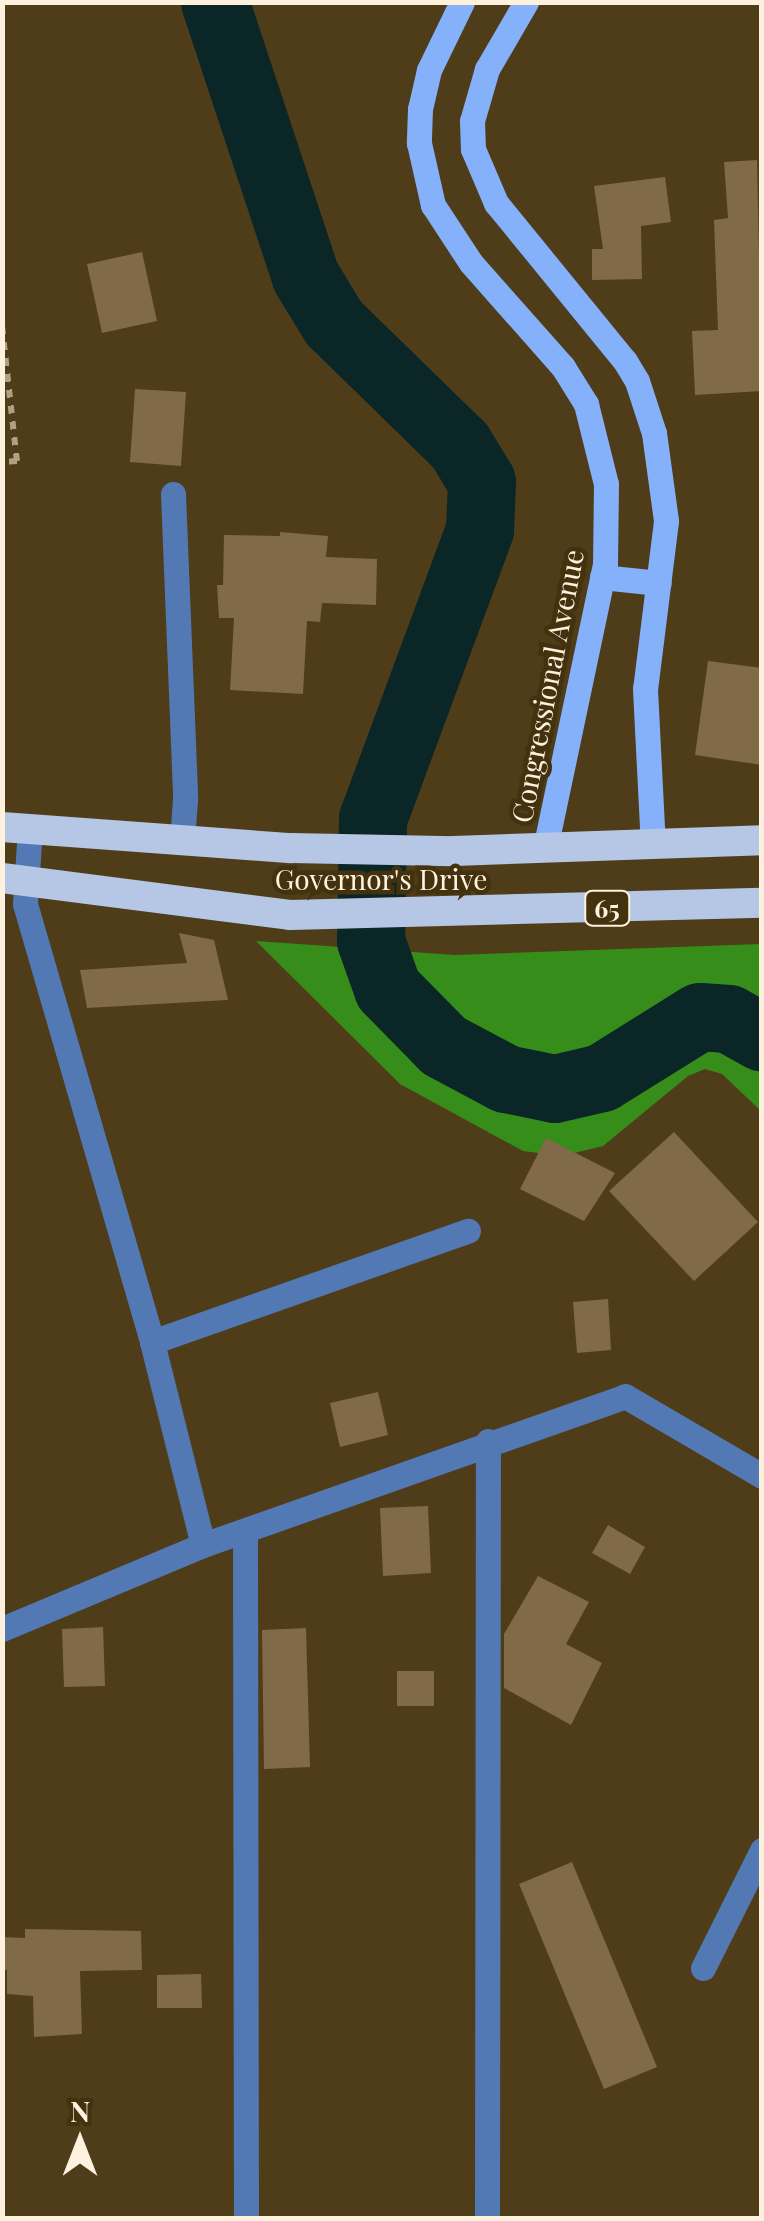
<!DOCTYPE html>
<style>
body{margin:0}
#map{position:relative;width:764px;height:2221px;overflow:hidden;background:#4f3c19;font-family:"Playfair Display",serif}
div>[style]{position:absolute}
.forest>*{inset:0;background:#368d1a}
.river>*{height:68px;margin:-34px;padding:0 34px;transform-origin:34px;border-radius:34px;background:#0a2627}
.building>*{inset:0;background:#806a47}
.path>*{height:6px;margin-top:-3px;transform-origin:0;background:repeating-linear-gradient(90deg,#afa085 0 8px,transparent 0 16px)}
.minor>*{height:25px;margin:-12.5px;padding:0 12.5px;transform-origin:12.5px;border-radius:12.5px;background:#5379b5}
.major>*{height:25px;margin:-12.5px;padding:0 12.5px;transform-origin:12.5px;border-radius:12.5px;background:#84b1f9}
.highway>*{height:30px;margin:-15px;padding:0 15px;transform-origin:15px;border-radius:15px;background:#b5c7e4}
span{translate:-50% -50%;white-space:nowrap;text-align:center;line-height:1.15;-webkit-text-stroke:9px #44310d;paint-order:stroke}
.shield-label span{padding:2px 8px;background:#44310d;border:2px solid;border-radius:8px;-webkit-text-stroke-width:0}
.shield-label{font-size:25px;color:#fef2df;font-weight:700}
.street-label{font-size:28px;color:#fef2df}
.frame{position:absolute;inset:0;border:5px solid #fef2df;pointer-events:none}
.north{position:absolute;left:30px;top:2091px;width:100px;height:100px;-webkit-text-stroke:8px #44310d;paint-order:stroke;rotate:0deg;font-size:28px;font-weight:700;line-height:40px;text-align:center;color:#fef2df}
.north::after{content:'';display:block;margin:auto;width:35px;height:45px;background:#fef2df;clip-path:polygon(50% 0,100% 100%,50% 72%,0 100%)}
</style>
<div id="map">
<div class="forest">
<i style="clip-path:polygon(256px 941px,455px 955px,761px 944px,761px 1111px,722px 1074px,705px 1069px,688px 1076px,603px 1146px,562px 1156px,523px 1151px,400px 1084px)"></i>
</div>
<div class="river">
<i style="left:215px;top:2px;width:290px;rotate:71.7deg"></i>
<i style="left:306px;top:277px;width:54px;rotate:58.7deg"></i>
<i style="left:334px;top:323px;width:176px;rotate:44.3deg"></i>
<i style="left:460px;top:446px;width:42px;rotate:58.6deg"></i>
<i style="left:482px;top:482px;width:48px;rotate:92.4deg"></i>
<i style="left:480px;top:530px;width:308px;rotate:110.3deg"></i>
<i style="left:373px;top:819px;width:122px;rotate:90.9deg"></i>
<i style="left:371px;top:941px;width:51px;rotate:70.5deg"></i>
<i style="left:388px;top:989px;width:80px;rotate:45.5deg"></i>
<i style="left:444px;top:1046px;width:70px;rotate:28deg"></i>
<i style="left:506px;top:1079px;width:50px;rotate:11.5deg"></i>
<i style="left:555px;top:1089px;width:48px;rotate:-13.2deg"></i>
<i style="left:602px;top:1078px;width:115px;rotate:-31.9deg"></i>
<i style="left:700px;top:1017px;width:29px;rotate:4deg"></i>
<i style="left:729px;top:1019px;width:38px;rotate:29deg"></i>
</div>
<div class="building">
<i style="clip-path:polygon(757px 160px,762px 391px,695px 395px,692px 331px,718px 330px,714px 220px,728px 218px,724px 162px)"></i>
<i style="clip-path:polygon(665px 177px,671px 222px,641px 226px,642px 279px,592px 280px,592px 249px,603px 249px,594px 186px)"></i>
<i style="clip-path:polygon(142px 252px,157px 321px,102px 333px,87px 264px)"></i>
<i style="clip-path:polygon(135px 389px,186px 392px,181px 466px,130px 462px)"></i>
<i style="clip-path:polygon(280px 532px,328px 536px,326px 557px,377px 559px,376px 605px,322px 603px,320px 622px,307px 621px,303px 694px,230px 690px,234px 618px,219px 618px,217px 585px,223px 585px,224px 535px,280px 536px)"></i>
<i style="clip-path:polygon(708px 661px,762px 668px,762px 765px,695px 755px)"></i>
<i style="clip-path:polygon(179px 933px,214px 940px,228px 1000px,87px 1008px,80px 970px,187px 963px)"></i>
<i style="clip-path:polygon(674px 1132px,758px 1222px,694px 1281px,609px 1191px)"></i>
<i style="clip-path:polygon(546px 1138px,615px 1173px,584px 1221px,520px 1189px)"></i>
<i style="clip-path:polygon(608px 1299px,611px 1350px,577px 1353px,573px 1302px)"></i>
<i style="clip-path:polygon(378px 1392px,388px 1435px,340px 1447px,330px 1403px)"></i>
<i style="clip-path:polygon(428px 1506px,431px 1573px,383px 1576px,380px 1508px)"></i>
<i style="clip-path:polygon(608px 1525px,645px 1547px,630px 1574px,592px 1553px)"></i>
<i style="clip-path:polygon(538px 1576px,589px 1602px,566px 1644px,602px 1663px,571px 1725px,504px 1688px,504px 1634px)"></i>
<i style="clip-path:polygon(103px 1627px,105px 1686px,64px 1687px,62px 1629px)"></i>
<i style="clip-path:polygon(306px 1628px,310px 1767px,264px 1769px,262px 1630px)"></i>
<i style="clip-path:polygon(397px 1671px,434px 1671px,434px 1706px,397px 1706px)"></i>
<i style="clip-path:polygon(572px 1862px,657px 2067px,604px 2089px,519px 1884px)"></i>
<i style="clip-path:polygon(25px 1929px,141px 1931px,142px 1970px,80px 1971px,82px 2034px,34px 2037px,33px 1996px,7px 1994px,7px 1970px,2px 1970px,2px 1937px,25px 1938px)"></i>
<i style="clip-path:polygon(201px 1974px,202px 2008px,157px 2008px,157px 1975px)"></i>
</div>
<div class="path">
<i style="left:2px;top:326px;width:136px;rotate:83.7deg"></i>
<i style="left:17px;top:461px;width:15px;rotate:176deg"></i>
</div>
<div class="minor">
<i style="left:173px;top:494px;width:305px;rotate:87.7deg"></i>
<i style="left:185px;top:799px;width:42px;rotate:94.1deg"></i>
<i style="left:30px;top:828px;width:76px;rotate:93.8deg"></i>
<i style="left:25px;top:904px;width:456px;rotate:73.8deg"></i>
<i style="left:152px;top:1342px;width:209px;rotate:75.9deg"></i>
<i style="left:152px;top:1342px;width:335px;rotate:-19.4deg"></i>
<i style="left:245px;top:1532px;width:686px;rotate:89.92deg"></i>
<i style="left:2px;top:1629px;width:218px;rotate:-22.7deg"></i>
<i style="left:203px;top:1545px;width:448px;rotate:-19.4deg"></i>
<i style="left:625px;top:1396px;width:159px;rotate:30.3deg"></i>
<i style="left:703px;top:1968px;width:132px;rotate:-63.4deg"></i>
<i style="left:487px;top:2218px;width:777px;rotate:-89.93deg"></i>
</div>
<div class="major">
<i style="left:462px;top:2px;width:76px;rotate:115.9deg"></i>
<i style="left:429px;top:70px;width:40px;rotate:103deg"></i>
<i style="left:420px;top:109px;width:34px;rotate:92deg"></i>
<i style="left:419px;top:143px;width:64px;rotate:77.3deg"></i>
<i style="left:433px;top:205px;width:69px;rotate:56.8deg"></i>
<i style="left:471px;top:263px;width:139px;rotate:48.5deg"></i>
<i style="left:563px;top:367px;width:44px;rotate:58.1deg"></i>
<i style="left:586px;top:404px;width:82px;rotate:76deg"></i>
<i style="left:606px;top:484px;width:80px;rotate:90.7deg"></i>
<i style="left:605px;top:564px;width:290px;rotate:101.9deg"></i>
<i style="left:526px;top:2px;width:78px;rotate:120.2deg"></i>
<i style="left:487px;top:69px;width:54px;rotate:106.1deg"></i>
<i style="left:472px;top:121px;width:28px;rotate:88deg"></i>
<i style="left:473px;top:149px;width:59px;rotate:66.9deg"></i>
<i style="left:496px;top:203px;width:204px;rotate:50.8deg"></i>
<i style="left:625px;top:361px;width:23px;rotate:59deg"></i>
<i style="left:637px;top:381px;width:55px;rotate:71.9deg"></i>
<i style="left:654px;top:433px;width:89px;rotate:82.2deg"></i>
<i style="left:666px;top:521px;width:169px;rotate:97.1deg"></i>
<i style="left:645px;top:689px;width:156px;rotate:87.1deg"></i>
<i style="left:602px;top:577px;width:57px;rotate:6deg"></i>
</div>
<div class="highway">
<i style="left:2px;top:827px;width:290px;rotate:4.2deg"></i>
<i style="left:291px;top:848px;width:163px;rotate:1.1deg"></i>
<i style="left:454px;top:851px;width:308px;rotate:-2deg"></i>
<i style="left:2px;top:878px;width:290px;rotate:7.3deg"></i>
<i style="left:290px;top:915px;width:472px;rotate:-1.5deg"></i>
</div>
<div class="shield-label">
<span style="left:607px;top:908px">65</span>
</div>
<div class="street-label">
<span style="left:547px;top:686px;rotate:-79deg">Congressional Avenue</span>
<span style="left:381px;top:879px">Governor's Drive</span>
</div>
<div class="frame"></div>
<div class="north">N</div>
</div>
